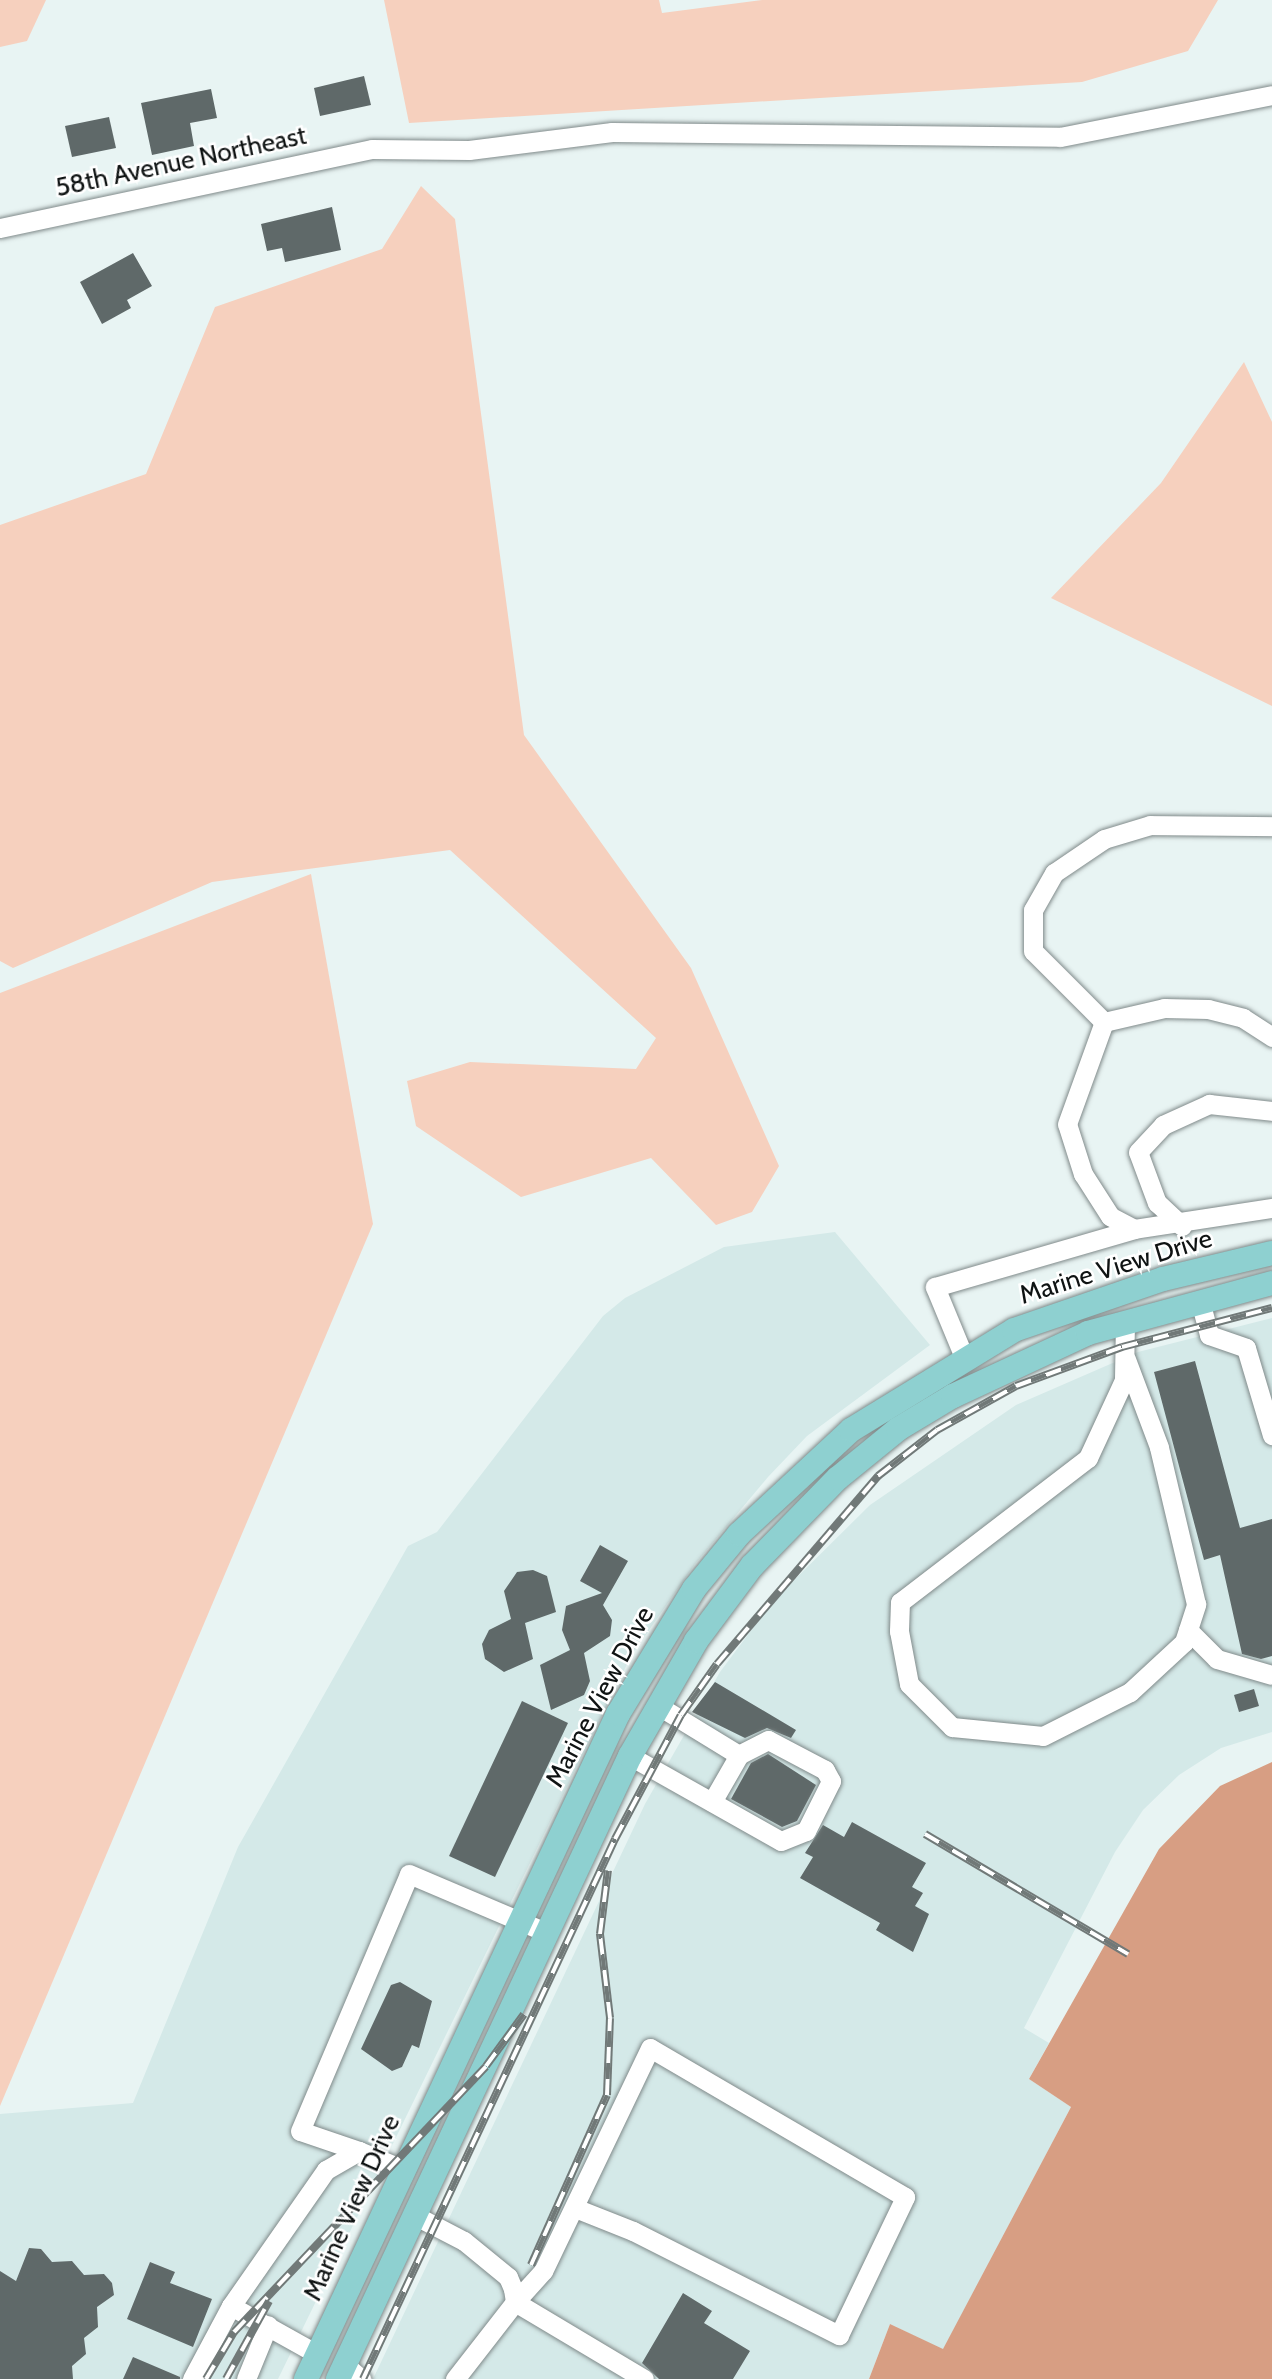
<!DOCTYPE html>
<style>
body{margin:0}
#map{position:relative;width:1272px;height:2379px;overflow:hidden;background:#e8f4f3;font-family:Cabin,sans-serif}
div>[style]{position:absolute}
.built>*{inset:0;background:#d4e9e8}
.green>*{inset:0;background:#f6d0be}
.water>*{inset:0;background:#d79e83}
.building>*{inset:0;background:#5f6969}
.roads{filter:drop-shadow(0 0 2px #808a8a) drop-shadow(0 0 2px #808a8a)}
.minor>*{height:19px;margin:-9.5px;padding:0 9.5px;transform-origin:9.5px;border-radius:9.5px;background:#fff}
.major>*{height:24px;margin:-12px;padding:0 12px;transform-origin:12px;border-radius:12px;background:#8ed0d0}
.rail>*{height:8px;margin-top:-4px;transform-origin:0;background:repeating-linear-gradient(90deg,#fff 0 16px,#717978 0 32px);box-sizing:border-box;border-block:2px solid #717978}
span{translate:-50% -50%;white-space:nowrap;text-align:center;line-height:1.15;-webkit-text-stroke:5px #fff;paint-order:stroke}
.street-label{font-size:26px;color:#0f1313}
</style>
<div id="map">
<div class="built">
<i style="clip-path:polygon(835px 1232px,930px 1345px,807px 1436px,768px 1477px,695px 1564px,631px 1656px,278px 2379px,0 2379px,0 2114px,133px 2103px,238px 1847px,408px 1546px,437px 1532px,603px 1316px,625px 1298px,724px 1247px)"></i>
<i style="clip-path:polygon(1272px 1318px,1272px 1732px,1221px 1748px,1179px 1775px,1143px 1810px,1115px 1852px,1024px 2028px,1049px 2043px,1029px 2079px,1071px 2107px,943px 2350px,890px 2324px,869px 2379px,373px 2379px,645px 1804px,720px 1672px,774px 1600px,870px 1505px,1016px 1405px,1138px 1352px)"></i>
</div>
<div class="green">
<i style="clip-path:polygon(0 0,46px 0,27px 41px,0 47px)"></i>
<i style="clip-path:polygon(384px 0,659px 0,662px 13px,762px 0,1218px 0,1188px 51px,1082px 82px,409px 123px)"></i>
<i style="clip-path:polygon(421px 186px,455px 219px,524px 735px,691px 968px,779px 1166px,752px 1212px,716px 1225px,651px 1158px,521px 1197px,416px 1126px,407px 1081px,470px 1062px,636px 1069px,656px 1038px,450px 850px,212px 882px,13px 968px,0 961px,0 525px,146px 474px,215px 307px,382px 249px)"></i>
<i style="clip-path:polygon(1244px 362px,1272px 422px,1272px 706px,1051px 598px,1161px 483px)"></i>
<i style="clip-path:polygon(311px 874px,373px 1224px,0 2106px,0 993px)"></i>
</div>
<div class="water">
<i style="clip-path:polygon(1272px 1762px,1272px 2379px,869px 2379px,890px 2324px,943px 2349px,1071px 2107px,1029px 2079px,1159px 1849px,1220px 1786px)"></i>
</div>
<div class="building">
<i style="clip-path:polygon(364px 76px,371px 105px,320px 116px,314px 88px)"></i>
<i style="clip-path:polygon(211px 89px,217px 118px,190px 123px,194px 146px,152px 155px,141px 103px)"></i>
<i style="clip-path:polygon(109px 117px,116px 148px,72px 157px,65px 126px)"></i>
<i style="clip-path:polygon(332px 207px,341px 250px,285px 262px,282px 248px,267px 251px,261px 224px)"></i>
<i style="clip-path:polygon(133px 253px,152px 286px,127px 300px,131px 308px,102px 324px,80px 282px)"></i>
<i style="clip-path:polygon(1195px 1361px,1240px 1528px,1272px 1519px,1272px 1656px,1261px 1659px,1242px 1654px,1220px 1555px,1204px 1560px,1154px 1372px)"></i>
<i style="clip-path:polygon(600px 1545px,628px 1561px,603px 1605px,612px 1620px,610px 1636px,584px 1653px,590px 1681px,584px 1695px,551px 1710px,540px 1665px,570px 1650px,562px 1630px,566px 1606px,602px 1593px,580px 1581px)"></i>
<i style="clip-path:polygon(517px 1572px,533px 1570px,547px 1576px,556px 1612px,525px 1623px,533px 1659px,504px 1672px,485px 1659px,482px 1644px,489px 1630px,511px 1619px,504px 1591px)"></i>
<i style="clip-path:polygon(715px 1682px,796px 1730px,791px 1738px,767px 1728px,745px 1738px,692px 1712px)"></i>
<i style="clip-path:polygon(1254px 1689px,1259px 1706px,1239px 1712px,1234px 1695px)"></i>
<i style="clip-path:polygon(522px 1701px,568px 1723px,495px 1877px,449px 1856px)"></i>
<i style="clip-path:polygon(768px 1754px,816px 1785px,797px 1821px,782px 1827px,731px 1799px,751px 1763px)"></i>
<i style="clip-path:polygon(852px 1822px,926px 1863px,912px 1887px,923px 1893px,915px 1906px,929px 1914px,913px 1952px,876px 1930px,880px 1923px,800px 1878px,813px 1857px,805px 1853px,823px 1825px,844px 1837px)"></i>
<i style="clip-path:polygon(400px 1982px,432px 2001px,419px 2048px,412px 2045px,402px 2067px,392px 2071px,361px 2049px,391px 1985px)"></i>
<i style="clip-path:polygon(29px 2248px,41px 2249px,52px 2262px,72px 2261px,84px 2275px,104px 2274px,112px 2283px,114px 2295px,97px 2307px,98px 2327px,84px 2338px,86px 2354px,72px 2366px,73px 2379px,0 2379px,0 2271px,16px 2281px)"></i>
<i style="clip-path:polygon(150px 2262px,175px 2272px,170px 2283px,212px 2299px,193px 2347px,127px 2319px)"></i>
<i style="clip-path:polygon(683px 2293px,712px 2311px,704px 2323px,750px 2351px,733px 2379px,659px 2379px,642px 2363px)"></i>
<i style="clip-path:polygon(133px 2357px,180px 2377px,180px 2379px,123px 2379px)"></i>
</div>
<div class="roads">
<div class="minor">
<i style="left:0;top:228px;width:380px;rotate:-12deg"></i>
<i style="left:372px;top:149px;width:97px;rotate:0.6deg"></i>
<i style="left:469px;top:150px;width:144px;rotate:-7.2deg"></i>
<i style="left:612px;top:132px;width:448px;rotate:0.6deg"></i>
<i style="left:1060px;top:137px;width:216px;rotate:-11.2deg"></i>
<i style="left:1104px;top:1022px;width:100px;rotate:-135deg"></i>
<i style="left:1033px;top:951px;width:41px;rotate:-90deg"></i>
<i style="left:1033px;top:910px;width:43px;rotate:-60.4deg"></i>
<i style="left:1054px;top:873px;width:60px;rotate:-34.2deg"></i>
<i style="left:1104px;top:839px;width:48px;rotate:-16.9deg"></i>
<i style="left:1150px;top:825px;width:122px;rotate:0.5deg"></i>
<i style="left:1182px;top:1226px;width:34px;rotate:-137deg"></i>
<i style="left:1157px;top:1203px;width:54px;rotate:-110.4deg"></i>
<i style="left:1138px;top:1152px;width:37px;rotate:-47deg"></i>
<i style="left:1163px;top:1125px;width:51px;rotate:-24.5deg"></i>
<i style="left:1209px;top:1104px;width:63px;rotate:6.3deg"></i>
<i style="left:1134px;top:1229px;width:27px;rotate:-152deg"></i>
<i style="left:1110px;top:1216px;width:50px;rotate:-122.7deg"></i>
<i style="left:1083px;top:1174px;width:52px;rotate:-107.7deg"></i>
<i style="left:1067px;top:1124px;width:109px;rotate:-70.1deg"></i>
<i style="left:1104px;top:1022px;width:62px;rotate:-13.1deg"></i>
<i style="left:1164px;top:1008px;width:44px;rotate:1.3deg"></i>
<i style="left:1208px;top:1009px;width:36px;rotate:14deg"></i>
<i style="left:1243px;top:1018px;width:35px;rotate:33deg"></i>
<i style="left:1200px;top:1301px;width:35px;rotate:75deg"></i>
<i style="left:1209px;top:1335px;width:39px;rotate:19deg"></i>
<i style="left:1246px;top:1348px;width:91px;rotate:73.4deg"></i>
<i style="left:1125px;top:1321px;width:59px;rotate:91deg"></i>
<i style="left:1124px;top:1380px;width:86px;rotate:114.8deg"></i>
<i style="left:1088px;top:1458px;width:237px;rotate:142.5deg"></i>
<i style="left:900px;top:1602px;width:29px;rotate:92deg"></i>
<i style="left:899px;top:1631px;width:54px;rotate:79.3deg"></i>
<i style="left:909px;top:1684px;width:61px;rotate:45deg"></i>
<i style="left:952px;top:1727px;width:91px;rotate:5.6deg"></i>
<i style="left:1043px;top:1736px;width:97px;rotate:-26.8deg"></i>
<i style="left:1130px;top:1692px;width:74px;rotate:-42.8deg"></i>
<i style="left:1184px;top:1642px;width:40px;rotate:-72deg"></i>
<i style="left:1196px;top:1604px;width:161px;rotate:-103.3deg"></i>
<i style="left:1159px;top:1447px;width:94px;rotate:-110.6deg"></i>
<i style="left:964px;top:1357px;width:76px;rotate:-112.5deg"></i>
<i style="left:935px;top:1287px;width:207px;rotate:-16.2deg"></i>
<i style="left:1134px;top:1229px;width:140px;rotate:-8.7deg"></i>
<i style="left:1188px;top:1630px;width:41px;rotate:45deg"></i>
<i style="left:1217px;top:1659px;width:57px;rotate:16.2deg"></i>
<i style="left:657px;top:1705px;width:96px;rotate:31.4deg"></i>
<i style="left:630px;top:1756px;width:173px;rotate:29.4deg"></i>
<i style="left:781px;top:1841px;width:27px;rotate:-22deg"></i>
<i style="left:806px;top:1831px;width:56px;rotate:-63.4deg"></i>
<i style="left:831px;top:1781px;width:13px;rotate:-119deg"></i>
<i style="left:825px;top:1770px;width:64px;rotate:-152.2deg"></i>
<i style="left:768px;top:1740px;width:33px;rotate:153deg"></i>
<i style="left:739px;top:1755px;width:54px;rotate:119.9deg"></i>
<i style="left:359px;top:2151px;width:62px;rotate:-161.3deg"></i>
<i style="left:300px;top:2131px;width:279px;rotate:-67deg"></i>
<i style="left:409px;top:1874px;width:151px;rotate:23deg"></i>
<i style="left:575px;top:2208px;width:62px;rotate:21.6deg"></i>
<i style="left:633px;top:2231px;width:231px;rotate:26.8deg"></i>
<i style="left:839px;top:2335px;width:153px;rotate:-64.4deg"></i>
<i style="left:905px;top:2197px;width:295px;rotate:-149.7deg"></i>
<i style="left:650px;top:2048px;width:247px;rotate:115.6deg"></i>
<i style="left:543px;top:2271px;width:42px;rotate:132.1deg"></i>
<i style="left:515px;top:2302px;width:150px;rotate:30.8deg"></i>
<i style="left:414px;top:2215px;width:56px;rotate:27.5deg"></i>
<i style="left:464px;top:2241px;width:57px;rotate:39.3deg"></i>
<i style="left:508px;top:2277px;width:13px;rotate:67deg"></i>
<i style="left:513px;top:2289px;width:13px;rotate:81deg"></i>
<i style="left:515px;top:2302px;width:98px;rotate:127.9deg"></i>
<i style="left:231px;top:2306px;width:166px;rotate:-55.1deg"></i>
<i style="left:326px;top:2170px;width:38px;rotate:-30deg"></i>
<i style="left:359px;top:2151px;width:47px;rotate:22.7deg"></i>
<i style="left:344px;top:2364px;width:23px;rotate:41deg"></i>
<i style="left:192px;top:2379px;width:83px;rotate:-61.9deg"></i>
<i style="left:231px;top:2306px;width:98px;rotate:29.2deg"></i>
<i style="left:246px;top:2379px;width:58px;rotate:-67.8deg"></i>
</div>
<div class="major">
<i style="left:306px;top:2379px;width:735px;rotate:-64.87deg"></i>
<i style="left:618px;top:1714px;width:146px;rotate:-58.7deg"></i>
<i style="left:694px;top:1589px;width:71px;rotate:-50.7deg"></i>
<i style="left:739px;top:1534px;width:153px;rotate:-42.9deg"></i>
<i style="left:851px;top:1430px;width:191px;rotate:-31.5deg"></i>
<i style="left:1014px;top:1330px;width:157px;rotate:-18.9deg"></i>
<i style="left:1163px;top:1279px;width:112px;rotate:-13.4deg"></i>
<i style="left:338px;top:2379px;width:688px;rotate:-64.89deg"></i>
<i style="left:630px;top:1756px;width:133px;rotate:-60.1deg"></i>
<i style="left:696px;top:1641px;width:94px;rotate:-53.3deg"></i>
<i style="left:752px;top:1566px;width:123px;rotate:-45.7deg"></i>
<i style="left:838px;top:1478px;width:77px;rotate:-39.2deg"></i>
<i style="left:898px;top:1429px;width:64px;rotate:-31deg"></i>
<i style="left:953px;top:1396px;width:149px;rotate:-25deg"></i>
<i style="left:1088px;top:1333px;width:191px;rotate:-15.2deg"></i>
</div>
</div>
<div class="rail">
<i style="left:925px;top:1834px;width:236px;rotate:30.6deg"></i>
<i style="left:531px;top:2265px;width:186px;rotate:-65.9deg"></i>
<i style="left:607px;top:2095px;width:77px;rotate:-87.8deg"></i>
<i style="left:610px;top:2018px;width:85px;rotate:-96.8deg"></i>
<i style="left:600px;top:1934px;width:64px;rotate:-82.9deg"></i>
<i style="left:206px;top:2379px;width:55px;rotate:-59.2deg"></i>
<i style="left:234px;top:2332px;width:366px;rotate:-46.5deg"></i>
<i style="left:486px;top:2066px;width:64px;rotate:-53.8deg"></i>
<i style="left:226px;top:2379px;width:89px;rotate:-61.1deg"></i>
<i style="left:363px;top:2379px;width:596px;rotate:-64.98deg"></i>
<i style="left:615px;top:1839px;width:140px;rotate:-62deg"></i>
<i style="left:681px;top:1715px;width:62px;rotate:-54.8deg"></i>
<i style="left:717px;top:1664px;width:248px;rotate:-49.4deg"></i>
<i style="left:878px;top:1476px;width:75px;rotate:-37.9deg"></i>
<i style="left:937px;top:1430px;width:90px;rotate:-29.1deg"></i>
<i style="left:1016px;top:1386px;width:113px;rotate:-20.2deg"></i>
<i style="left:1122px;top:1347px;width:155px;rotate:-14.6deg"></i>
</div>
<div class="street-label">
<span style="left:181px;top:162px;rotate:-12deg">58th Avenue Northeast</span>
<span style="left:1116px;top:1267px;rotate:-17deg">Marine View Drive</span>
<span style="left:600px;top:1697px;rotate:-62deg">Marine View Drive</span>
<span style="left:352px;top:2208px;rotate:-66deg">Marine View Drive</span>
</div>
</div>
